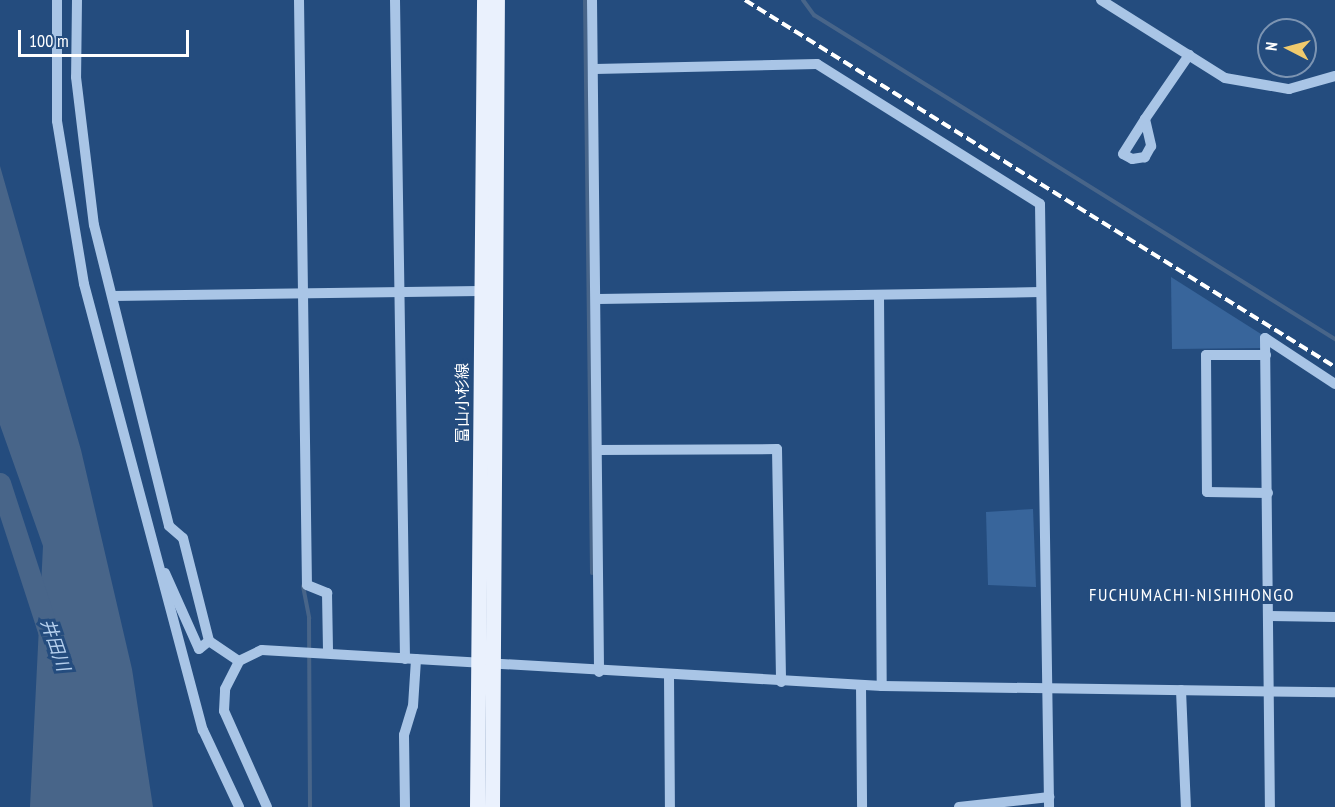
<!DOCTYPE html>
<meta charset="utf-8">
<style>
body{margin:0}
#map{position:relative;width:1335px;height:807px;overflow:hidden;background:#244c7e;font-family:"PT Sans Narrow","Noto Sans JP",sans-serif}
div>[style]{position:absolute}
.green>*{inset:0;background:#38659b}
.water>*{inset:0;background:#486589}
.stream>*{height:4px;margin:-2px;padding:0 2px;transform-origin:2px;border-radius:2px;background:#486589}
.river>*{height:21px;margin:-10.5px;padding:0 10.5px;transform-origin:10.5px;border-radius:10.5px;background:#486589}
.minor>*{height:10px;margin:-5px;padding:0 5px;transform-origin:5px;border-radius:5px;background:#a9c5e6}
.major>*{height:15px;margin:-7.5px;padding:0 7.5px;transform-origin:7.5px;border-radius:7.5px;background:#eaf1fd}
.rail>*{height:4px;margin-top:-2px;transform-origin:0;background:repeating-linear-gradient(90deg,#fff 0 10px,transparent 0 14.5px)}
span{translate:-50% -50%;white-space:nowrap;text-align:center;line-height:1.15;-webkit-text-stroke:6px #244c7e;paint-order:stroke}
.street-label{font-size:16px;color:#fff}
.neighbourhood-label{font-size:18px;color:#fff;letter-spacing:1.5px}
.water-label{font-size:18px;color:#b5cfed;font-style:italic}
.north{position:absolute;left:1257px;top:18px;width:60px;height:60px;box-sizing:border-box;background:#244c7e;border:2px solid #7c94b2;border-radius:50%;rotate:276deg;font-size:16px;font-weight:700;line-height:24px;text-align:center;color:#fff}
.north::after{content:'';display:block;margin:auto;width:21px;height:27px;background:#f0ca6d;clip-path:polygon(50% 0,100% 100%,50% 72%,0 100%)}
.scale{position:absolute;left:18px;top:30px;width:171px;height:27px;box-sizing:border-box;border:3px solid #fff;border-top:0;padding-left:8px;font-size:18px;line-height:21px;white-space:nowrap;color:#fff;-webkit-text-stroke:4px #244c7e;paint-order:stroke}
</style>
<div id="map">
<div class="green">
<i style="clip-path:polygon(1171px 277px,1261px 334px,1261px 348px,1172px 349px)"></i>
<i style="clip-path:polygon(1033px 509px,1036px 587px,988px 585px,986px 512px)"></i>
</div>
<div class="water">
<i style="clip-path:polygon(0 166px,81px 450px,132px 669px,153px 807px,30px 807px,43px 546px,0 425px)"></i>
</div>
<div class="stream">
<i style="left:585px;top:0;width:573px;rotate:89.3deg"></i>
<i style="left:803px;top:0;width:19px;rotate:54deg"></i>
<i style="left:814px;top:15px;width:614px;rotate:31.88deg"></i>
<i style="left:303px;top:586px;width:33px;rotate:79deg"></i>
<i style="left:309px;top:618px;width:189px;rotate:89.7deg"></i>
</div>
<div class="river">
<i style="left:0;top:483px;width:156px;rotate:72deg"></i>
</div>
<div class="minor">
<i style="left:57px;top:0;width:121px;rotate:90deg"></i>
<i style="left:57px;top:121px;width:165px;rotate:80.6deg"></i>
<i style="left:84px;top:284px;width:462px;rotate:75.1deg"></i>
<i style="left:203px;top:730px;width:85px;rotate:64.9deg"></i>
<i style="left:77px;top:0;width:77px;rotate:90.7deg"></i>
<i style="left:76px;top:77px;width:149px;rotate:83.1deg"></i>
<i style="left:94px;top:225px;width:310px;rotate:76deg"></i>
<i style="left:169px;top:526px;width:18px;rotate:41deg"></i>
<i style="left:183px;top:538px;width:106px;rotate:75.8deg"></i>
<i style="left:299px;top:0;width:585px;rotate:89.22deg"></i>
<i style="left:307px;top:585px;width:22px;rotate:22deg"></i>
<i style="left:327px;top:593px;width:59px;rotate:89deg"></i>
<i style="left:395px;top:0;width:659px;rotate:89.13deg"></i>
<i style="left:592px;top:0;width:672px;rotate:89.4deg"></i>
<i style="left:1101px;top:0;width:146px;rotate:32.2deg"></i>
<i style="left:1225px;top:78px;width:65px;rotate:9.8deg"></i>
<i style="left:1289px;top:89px;width:48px;rotate:-15.8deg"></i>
<i style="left:595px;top:69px;width:222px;rotate:-1.3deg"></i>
<i style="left:817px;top:64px;width:263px;rotate:32.1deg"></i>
<i style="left:1040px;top:204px;width:603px;rotate:89.14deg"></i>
<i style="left:1145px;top:119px;width:28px;rotate:77deg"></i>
<i style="left:1151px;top:146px;width:13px;rotate:119deg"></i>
<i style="left:1145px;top:157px;width:13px;rotate:171deg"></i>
<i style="left:1132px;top:159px;width:10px;rotate:-151deg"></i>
<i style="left:1123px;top:154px;width:41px;rotate:-57.8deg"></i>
<i style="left:1145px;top:119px;width:78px;rotate:-55.5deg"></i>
<i style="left:879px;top:295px;width:391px;rotate:89.6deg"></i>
<i style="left:113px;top:296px;width:367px;rotate:-0.8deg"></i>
<i style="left:598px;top:299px;width:443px;rotate:-0.9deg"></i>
<i style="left:1265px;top:338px;width:469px;rotate:89.4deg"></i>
<i style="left:1265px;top:338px;width:84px;rotate:33.3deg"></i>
<i style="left:1266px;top:355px;width:60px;rotate:180deg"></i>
<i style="left:1206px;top:355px;width:137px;rotate:89.6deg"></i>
<i style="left:1207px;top:492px;width:61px;rotate:0.9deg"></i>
<i style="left:597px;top:450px;width:180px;rotate:-0.3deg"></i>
<i style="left:777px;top:449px;width:233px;rotate:89deg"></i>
<i style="left:165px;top:573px;width:83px;rotate:65.9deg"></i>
<i style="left:199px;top:649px;width:13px;rotate:-39deg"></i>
<i style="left:209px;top:641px;width:36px;rotate:34deg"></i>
<i style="left:1269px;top:616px;width:66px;rotate:0.9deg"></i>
<i style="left:669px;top:676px;width:131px;rotate:89.6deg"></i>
<i style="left:861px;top:685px;width:122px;rotate:89.5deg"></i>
<i style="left:1181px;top:690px;width:117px;rotate:87.6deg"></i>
<i style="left:267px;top:807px;width:105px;rotate:-114.1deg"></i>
<i style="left:224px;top:711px;width:22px;rotate:-87deg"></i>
<i style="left:225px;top:689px;width:31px;rotate:-63deg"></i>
<i style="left:239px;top:661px;width:25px;rotate:-26deg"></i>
<i style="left:262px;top:650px;width:621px;rotate:3.32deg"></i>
<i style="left:882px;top:686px;width:453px;rotate:0.8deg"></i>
<i style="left:405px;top:807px;width:72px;rotate:-90.8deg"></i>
<i style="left:404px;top:735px;width:30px;rotate:-73deg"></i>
<i style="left:413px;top:706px;width:47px;rotate:-86.3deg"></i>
<i style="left:959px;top:807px;width:91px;rotate:-6.3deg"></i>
</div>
<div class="major">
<i style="left:477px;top:807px;width:807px;rotate:-89.5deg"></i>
<i style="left:492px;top:807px;width:807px;rotate:-89.65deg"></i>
</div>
<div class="rail">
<i style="left:745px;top:0;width:695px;rotate:31.88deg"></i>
</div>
<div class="street-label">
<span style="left:462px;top:403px;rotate:-90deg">富山小杉線</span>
</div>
<div class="neighbourhood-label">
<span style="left:1192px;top:595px">FUCHUMACHI-NISHIHONGO</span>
</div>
<div class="water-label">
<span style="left:55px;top:645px;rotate:71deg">井田川</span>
</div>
<div class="north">N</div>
<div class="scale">100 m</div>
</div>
